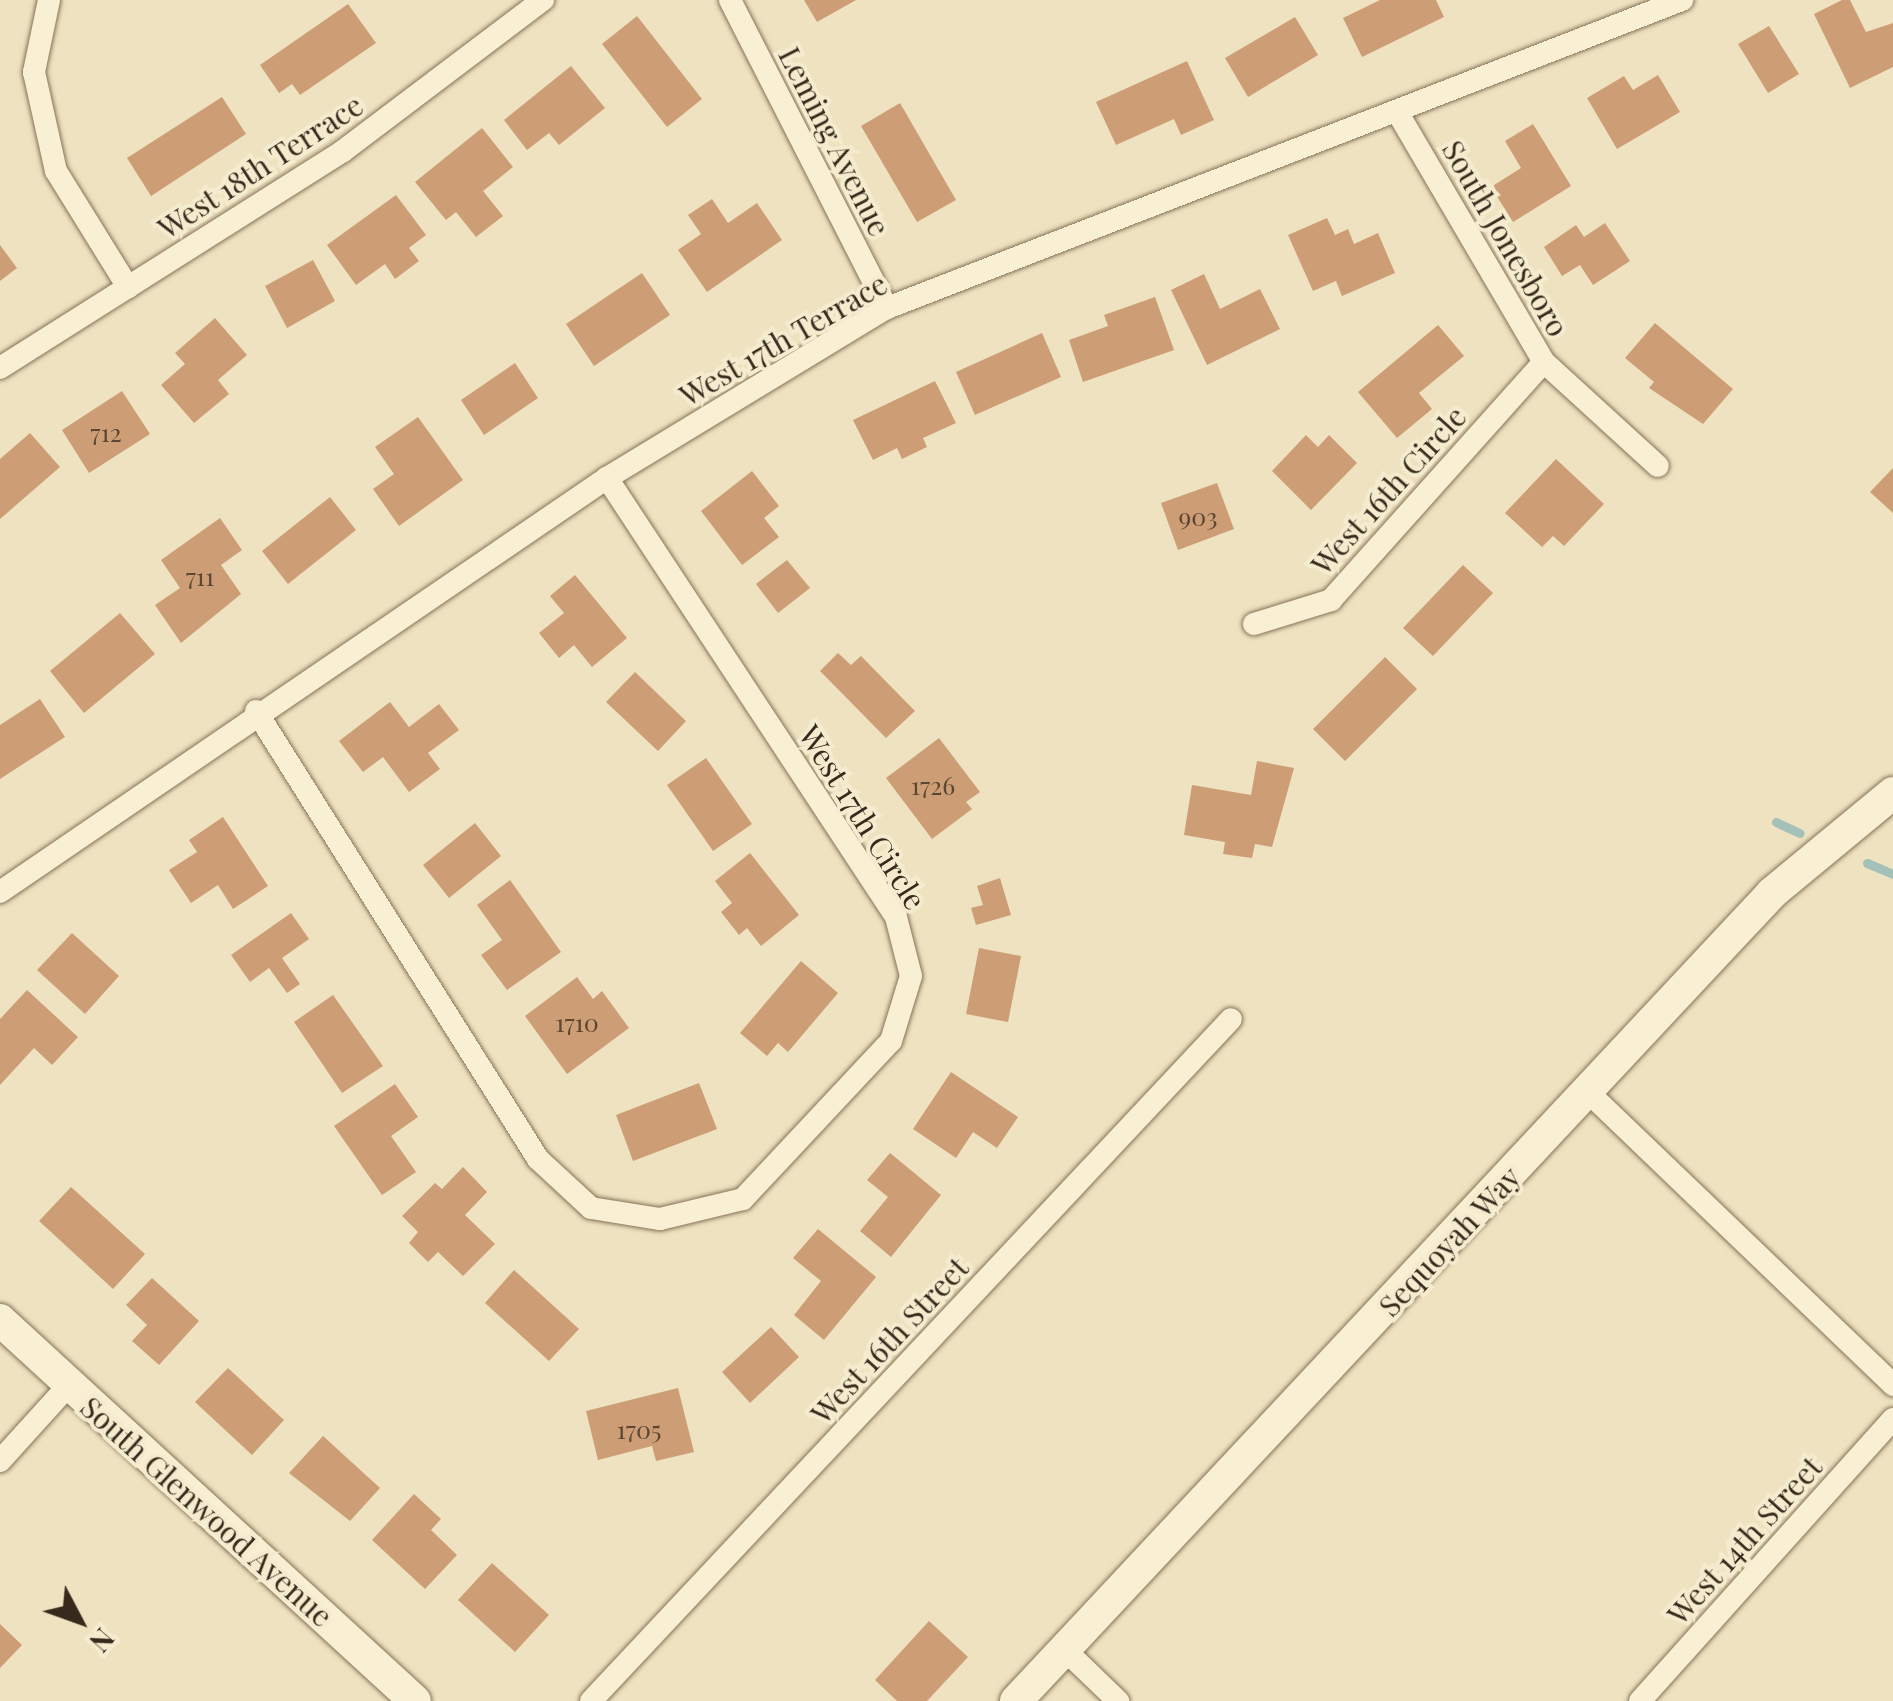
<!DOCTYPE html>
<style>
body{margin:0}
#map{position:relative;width:1893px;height:1701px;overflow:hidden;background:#eee2c0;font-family:"Playfair Display",serif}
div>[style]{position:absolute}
.stream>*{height:9px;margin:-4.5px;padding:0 4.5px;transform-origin:4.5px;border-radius:4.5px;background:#a3c0b9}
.building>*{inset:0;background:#cd9e75}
.roads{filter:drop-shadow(0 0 2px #877358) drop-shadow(0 0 2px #877358)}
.street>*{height:22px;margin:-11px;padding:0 11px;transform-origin:11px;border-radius:11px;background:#f9efd3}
.secondary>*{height:32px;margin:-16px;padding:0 16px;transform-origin:16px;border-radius:16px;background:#f9efd3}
span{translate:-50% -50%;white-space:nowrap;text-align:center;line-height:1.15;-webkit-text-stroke:8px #f5eccf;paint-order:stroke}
.number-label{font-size:25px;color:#5c4732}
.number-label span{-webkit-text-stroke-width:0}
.street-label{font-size:30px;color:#372a1c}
.north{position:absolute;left:30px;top:1571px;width:100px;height:100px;-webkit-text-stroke:8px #f5eccf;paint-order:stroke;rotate:131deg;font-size:28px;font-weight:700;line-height:40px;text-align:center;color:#372a1c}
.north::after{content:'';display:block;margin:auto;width:35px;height:45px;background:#372a1c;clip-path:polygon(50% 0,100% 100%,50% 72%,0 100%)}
</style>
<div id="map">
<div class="stream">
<i style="left:1776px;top:822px;width:26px;rotate:25deg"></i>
<i style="left:1867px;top:863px;width:28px;rotate:23deg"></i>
</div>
<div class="building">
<i style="clip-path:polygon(804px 0,856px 0,817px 22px)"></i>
<i style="clip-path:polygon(1380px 0,1436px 0,1444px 17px,1362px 57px,1343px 18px)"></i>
<i style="clip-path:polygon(1842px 0,1850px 0,1866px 32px,1893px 23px,1893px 67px,1850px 88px,1814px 14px)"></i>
<i style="clip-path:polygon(348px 4px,376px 43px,300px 95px,292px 84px,279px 93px,260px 65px)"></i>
<i style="clip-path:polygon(637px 16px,702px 99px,667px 127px,602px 44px)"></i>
<i style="clip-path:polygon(1295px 17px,1318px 55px,1248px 97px,1225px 58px)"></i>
<i style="clip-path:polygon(1769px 26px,1799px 74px,1768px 93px,1738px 44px)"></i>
<i style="clip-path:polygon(1187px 61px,1214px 120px,1181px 135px,1174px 119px,1116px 145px,1096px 102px)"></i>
<i style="clip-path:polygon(571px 66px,605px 108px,559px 145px,549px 133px,527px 150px,504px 120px)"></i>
<i style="clip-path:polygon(1658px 75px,1680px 112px,1617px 149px,1587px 98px,1624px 76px,1633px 90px)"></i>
<i style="clip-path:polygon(222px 97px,246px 134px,151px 196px,127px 158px)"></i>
<i style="clip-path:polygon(900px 103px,956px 200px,917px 222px,861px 126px)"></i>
<i style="clip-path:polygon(1533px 124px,1571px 186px,1513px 222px,1491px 187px,1521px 168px,1505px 141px)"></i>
<i style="clip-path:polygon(482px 128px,513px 167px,483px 191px,503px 216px,476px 237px,456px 212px,446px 220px,415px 182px)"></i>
<i style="clip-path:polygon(396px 195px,426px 235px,409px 248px,419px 261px,395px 279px,385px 264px,356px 285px,327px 245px)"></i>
<i style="clip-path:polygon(712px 199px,728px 223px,757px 203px,782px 240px,707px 292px,678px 250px,701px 234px,688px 215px)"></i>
<i style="clip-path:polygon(1327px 218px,1335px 235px,1348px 229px,1354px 244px,1378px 233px,1395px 273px,1342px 296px,1336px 281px,1313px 291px,1288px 235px)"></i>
<i style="clip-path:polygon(1605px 223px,1630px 261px,1593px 285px,1580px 265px,1562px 276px,1544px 247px,1576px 225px,1584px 237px)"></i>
<i style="clip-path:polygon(0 245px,17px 268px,0 281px)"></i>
<i style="clip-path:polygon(313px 260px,335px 301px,287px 328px,265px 286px)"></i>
<i style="clip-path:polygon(642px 273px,670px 315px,594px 366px,566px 324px)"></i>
<i style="clip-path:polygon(1204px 274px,1220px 309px,1260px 289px,1280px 329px,1207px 365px,1171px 290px)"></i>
<i style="clip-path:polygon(1155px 297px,1174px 350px,1083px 382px,1069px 340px,1108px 326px,1104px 315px)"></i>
<i style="clip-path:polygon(215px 318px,247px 355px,218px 380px,229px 394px,194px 423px,161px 385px,185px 364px,175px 353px)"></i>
<i style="clip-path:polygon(1655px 323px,1733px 389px,1703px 424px,1649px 388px,1654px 382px,1625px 358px)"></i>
<i style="clip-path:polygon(1438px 325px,1464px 356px,1419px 393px,1432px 409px,1397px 438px,1358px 392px)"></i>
<i style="clip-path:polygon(1042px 333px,1061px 377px,975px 415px,956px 372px)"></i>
<i style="clip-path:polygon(515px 363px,538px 398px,484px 435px,461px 400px)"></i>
<i style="clip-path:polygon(935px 381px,956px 423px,923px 438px,927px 447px,902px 459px,897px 448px,873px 460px,853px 420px)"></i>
<i style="clip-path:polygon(122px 391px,150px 434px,89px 473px,62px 430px)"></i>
<i style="clip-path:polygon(418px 417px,463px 480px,399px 526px,373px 489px,394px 474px,375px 447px)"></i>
<i style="clip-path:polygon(30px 433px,60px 467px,0 519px,0 459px)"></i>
<i style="clip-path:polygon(1306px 435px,1318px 447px,1329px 435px,1357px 463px,1311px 510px,1272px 471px)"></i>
<i style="clip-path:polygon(1556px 459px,1604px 504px,1564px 546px,1553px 536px,1542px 547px,1505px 513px)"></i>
<i style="clip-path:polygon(1893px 468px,1893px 513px,1870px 492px)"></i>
<i style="clip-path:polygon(752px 471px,779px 506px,764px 518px,779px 537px,742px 565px,701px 511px)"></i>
<i style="clip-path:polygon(1217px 483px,1234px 529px,1178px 550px,1161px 503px)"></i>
<i style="clip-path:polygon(330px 497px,356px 530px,288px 584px,262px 551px)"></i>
<i style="clip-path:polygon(220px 518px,242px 550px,221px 565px,241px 594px,181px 643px,155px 605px,180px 588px,161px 560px)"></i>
<i style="clip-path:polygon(787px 560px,810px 588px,778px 613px,756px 584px)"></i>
<i style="clip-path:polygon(1463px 565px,1493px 593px,1433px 656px,1403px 628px)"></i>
<i style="clip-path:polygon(575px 575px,627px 638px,592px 667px,574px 645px,559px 658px,539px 633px,564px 613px,550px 596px)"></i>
<i style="clip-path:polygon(120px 613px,155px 654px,84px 713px,50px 671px)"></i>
<i style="clip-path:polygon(838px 653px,851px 665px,861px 656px,915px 711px,886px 738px,820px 671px)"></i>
<i style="clip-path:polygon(1385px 657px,1417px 689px,1345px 761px,1313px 729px)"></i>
<i style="clip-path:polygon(635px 672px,686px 721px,658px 751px,606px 702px)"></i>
<i style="clip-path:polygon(40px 699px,65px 737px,0 779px,0 725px)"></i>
<i style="clip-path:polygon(390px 702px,409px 727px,439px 704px,459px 730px,428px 753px,440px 769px,409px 792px,383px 757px,363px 772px,339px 741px)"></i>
<i style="clip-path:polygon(939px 738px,980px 792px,966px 802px,972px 809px,932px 839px,886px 778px)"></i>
<i style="clip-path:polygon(706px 758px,752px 824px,713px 851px,667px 785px)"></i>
<i style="clip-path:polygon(1257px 761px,1294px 768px,1272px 847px,1255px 844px,1252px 858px,1223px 854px,1225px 842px,1184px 835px,1192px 785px,1251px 795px)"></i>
<i style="clip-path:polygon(223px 817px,268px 886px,233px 909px,218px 885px,191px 903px,169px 870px,197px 852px,189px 840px)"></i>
<i style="clip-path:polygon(475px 823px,501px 856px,449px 898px,423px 865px)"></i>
<i style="clip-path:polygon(750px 853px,799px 915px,761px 946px,747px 928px,739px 935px,721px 912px,732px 903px,715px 881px)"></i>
<i style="clip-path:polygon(1000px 878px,1011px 915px,976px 925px,971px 908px,983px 905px,977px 886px)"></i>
<i style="clip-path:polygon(510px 880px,561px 952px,507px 990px,481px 955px,502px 940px,477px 905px)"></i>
<i style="clip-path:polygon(291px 913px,309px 939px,282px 958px,300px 984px,287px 993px,269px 968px,250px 982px,231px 955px)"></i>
<i style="clip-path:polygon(72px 933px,119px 976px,85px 1014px,37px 970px)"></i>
<i style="clip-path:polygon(979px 948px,1021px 956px,1008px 1022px,966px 1014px)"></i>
<i style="clip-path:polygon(801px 961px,838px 993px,788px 1052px,778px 1043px,767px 1056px,740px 1033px)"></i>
<i style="clip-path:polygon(577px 977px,593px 999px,602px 991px,629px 1028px,567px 1074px,525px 1016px)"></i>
<i style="clip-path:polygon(27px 990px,78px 1037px,52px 1065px,34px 1048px,0 1085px,0 1019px)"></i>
<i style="clip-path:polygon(333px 995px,383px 1066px,342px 1093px,294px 1022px)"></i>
<i style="clip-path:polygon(951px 1072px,1018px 1117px,997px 1148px,973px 1132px,956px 1158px,913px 1129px)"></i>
<i style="clip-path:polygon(699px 1083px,717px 1129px,633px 1161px,616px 1115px)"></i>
<i style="clip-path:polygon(395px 1084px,418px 1117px,391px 1136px,416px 1172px,382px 1195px,334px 1126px)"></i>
<i style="clip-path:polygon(890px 1153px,941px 1195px,891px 1257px,860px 1231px,888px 1197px,867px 1180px)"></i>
<i style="clip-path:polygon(463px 1167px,487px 1192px,465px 1215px,495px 1244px,463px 1276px,438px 1252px,428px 1262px,409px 1243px,418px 1232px,402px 1216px,435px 1183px,442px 1189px)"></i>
<i style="clip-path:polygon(71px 1187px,145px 1254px,113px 1289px,39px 1221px)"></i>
<i style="clip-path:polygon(818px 1229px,876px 1277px,824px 1340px,794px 1315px,821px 1281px,793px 1258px)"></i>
<i style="clip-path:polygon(514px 1270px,579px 1329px,549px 1361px,485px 1303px)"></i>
<i style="clip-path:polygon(152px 1278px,199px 1321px,159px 1365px,132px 1341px,147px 1325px,126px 1305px)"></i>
<i style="clip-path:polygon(771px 1327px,799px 1357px,750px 1403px,722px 1372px)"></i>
<i style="clip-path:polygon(228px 1368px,284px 1420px,252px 1455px,195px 1402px)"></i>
<i style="clip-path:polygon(678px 1388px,694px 1452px,656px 1461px,652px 1446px,598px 1460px,586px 1411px)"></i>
<i style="clip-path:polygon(323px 1436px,380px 1488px,350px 1521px,289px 1473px)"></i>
<i style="clip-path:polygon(414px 1494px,441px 1519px,431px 1530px,457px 1555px,425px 1589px,372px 1540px)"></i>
<i style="clip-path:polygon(492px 1563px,549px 1615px,515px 1652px,458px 1600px)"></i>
<i style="clip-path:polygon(929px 1621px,968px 1657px,927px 1701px,897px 1701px,875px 1680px)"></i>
<i style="clip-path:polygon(0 1624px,22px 1645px,0 1668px)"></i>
</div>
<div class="roads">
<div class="street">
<i style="left:49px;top:0;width:74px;rotate:101.8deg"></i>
<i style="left:34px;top:72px;width:101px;rotate:77.5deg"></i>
<i style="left:56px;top:171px;width:137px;rotate:58.2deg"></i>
<i style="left:730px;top:0;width:346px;rotate:63deg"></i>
<i style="left:1399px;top:115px;width:286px;rotate:59.6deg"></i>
<i style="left:1544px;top:362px;width:154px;rotate:42.4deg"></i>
<i style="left:0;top:368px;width:406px;rotate:-32.3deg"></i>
<i style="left:343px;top:151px;width:251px;rotate:-37.1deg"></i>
<i style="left:1254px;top:624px;width:81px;rotate:-17.3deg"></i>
<i style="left:1331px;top:600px;width:319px;rotate:-48.2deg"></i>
<i style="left:256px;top:711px;width:529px;rotate:57.81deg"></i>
<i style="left:538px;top:1159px;width:72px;rotate:42.8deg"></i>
<i style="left:591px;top:1208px;width:70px;rotate:9.1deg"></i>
<i style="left:660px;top:1219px;width:85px;rotate:-13.5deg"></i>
<i style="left:743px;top:1199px;width:216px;rotate:-46.9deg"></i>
<i style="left:891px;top:1041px;width:68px;rotate:-72.9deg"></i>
<i style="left:911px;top:976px;width:61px;rotate:-104.3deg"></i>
<i style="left:896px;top:917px;width:526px;rotate:-123.36deg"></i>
<i style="left:0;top:892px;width:735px;rotate:-34.3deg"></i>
<i style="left:607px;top:478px;width:328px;rotate:-31.3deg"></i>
<i style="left:887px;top:308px;width:853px;rotate:-21.18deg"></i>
<i style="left:1589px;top:1093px;width:422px;rotate:43.8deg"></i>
<i style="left:0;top:1461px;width:103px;rotate:-47.8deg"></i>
<i style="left:1065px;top:1650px;width:74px;rotate:43.9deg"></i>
<i style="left:591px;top:1701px;width:935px;rotate:-46.82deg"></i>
<i style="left:1640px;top:1701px;width:379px;rotate:-48.1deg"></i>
</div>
<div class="secondary">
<i style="left:0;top:1320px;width:563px;rotate:42.55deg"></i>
<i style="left:1016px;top:1701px;width:1107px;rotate:-46.9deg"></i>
<i style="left:1772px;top:893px;width:157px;rotate:-39.6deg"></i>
</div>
</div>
<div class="number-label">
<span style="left:106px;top:432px">712</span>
<span style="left:1198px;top:516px">903</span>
<span style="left:200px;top:576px">711</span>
<span style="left:933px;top:785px">1726</span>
<span style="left:577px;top:1022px">1710</span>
<span style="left:639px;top:1429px">1705</span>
</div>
<div class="street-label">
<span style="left:835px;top:141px;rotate:63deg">Leming Avenue</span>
<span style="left:260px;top:166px;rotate:-33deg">West 18th Terrace</span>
<span style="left:1506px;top:238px;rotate:60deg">South Jonesboro</span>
<span style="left:783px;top:339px;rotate:-30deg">West 17th Terrace</span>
<span style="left:1388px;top:490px;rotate:-48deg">West 16th Circle</span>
<span style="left:863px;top:817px;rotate:58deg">West 17th Circle</span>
<span style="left:1449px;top:1241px;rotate:-47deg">Sequoyah Way</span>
<span style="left:889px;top:1340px;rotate:-47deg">West 16th Street</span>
<span style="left:207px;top:1511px;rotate:42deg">South Glenwood Avenue</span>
<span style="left:1744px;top:1540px;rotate:-48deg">West 14th Street</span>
</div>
<div class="north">N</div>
</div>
